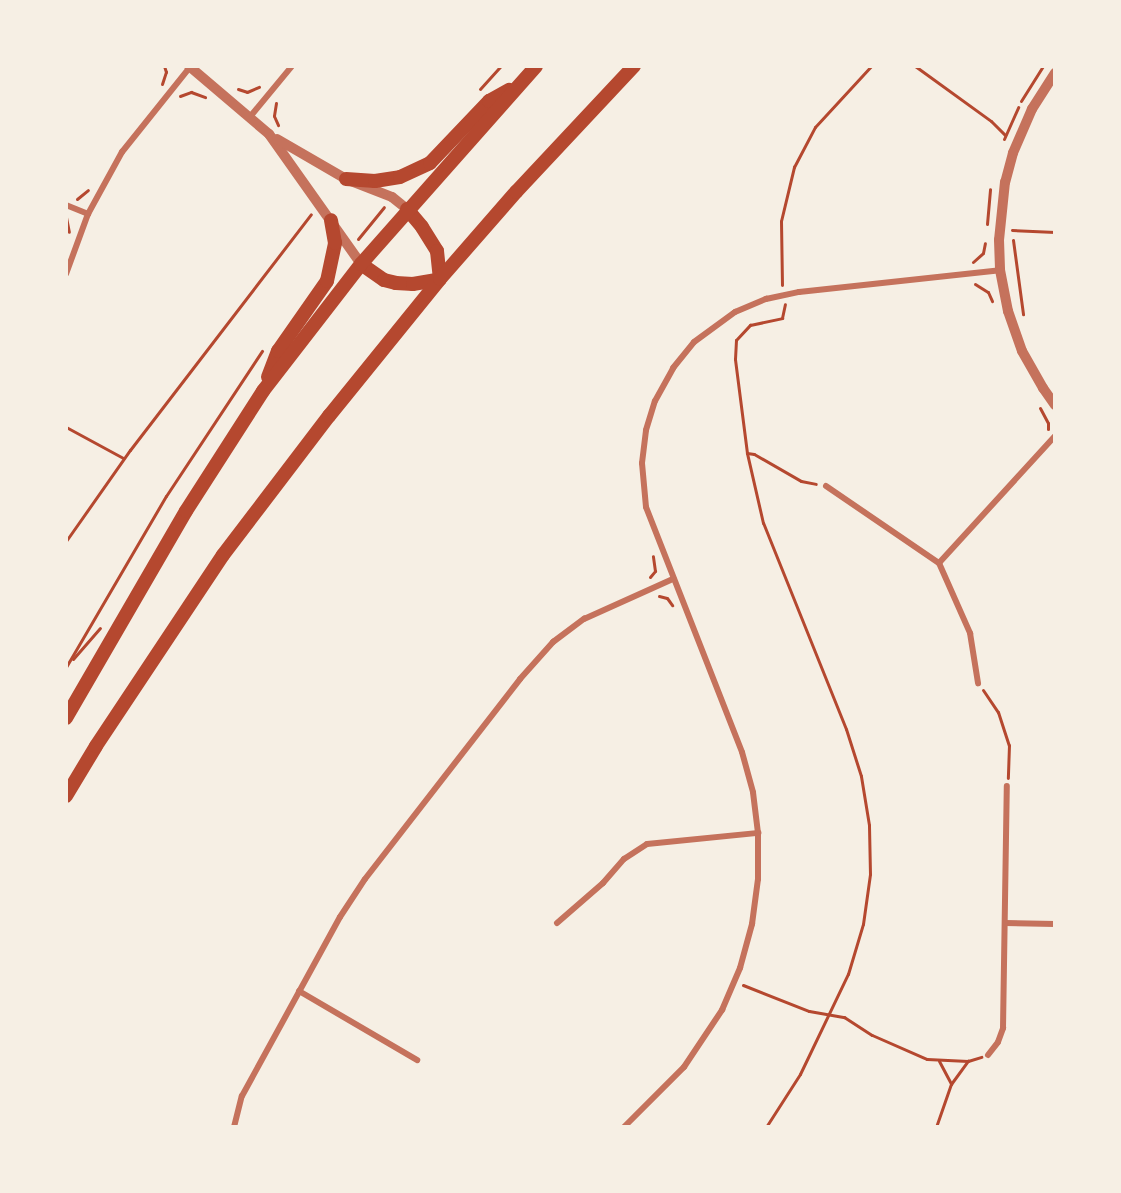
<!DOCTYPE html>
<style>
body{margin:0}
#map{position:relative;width:1121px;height:1193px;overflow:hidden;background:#f6efe4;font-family:Raleway,sans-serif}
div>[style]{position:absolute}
.path>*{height:3px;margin:-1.5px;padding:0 1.5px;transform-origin:1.5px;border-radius:1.5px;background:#b5482f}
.minor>*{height:6px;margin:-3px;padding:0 3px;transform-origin:3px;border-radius:3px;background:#c5725c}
.tertiary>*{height:10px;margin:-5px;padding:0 5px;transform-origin:5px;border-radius:5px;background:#c5725c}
.trunk>*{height:14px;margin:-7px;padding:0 7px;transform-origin:7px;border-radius:7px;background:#b5482f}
span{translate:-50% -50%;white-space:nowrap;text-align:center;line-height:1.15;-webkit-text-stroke:5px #f6efe4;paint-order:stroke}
.frame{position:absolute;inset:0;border:68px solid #f6efe4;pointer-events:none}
</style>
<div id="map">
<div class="path">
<i style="left:915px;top:66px;width:94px;rotate:35.9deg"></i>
<i style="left:991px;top:121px;width:20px;rotate:45deg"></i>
<i style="left:162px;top:84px;width:13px;rotate:-72deg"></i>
<i style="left:166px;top:72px;width:6px;rotate:-108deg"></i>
<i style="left:238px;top:89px;width:9px;rotate:18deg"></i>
<i style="left:247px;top:92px;width:13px;rotate:-23deg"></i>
<i style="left:480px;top:89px;width:31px;rotate:-48deg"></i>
<i style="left:180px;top:96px;width:12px;rotate:-20deg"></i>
<i style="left:191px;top:92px;width:15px;rotate:20deg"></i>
<i style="left:1021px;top:101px;width:41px;rotate:-57.8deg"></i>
<i style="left:276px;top:103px;width:13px;rotate:99deg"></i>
<i style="left:274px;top:116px;width:10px;rotate:66deg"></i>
<i style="left:1004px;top:139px;width:35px;rotate:-66deg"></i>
<i style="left:77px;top:199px;width:14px;rotate:-39deg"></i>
<i style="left:66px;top:217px;width:15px;rotate:79deg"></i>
<i style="left:987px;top:224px;width:35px;rotate:-85deg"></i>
<i style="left:1012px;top:230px;width:43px;rotate:2.7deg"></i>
<i style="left:358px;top:239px;width:41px;rotate:-50.9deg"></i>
<i style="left:1013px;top:240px;width:75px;rotate:82.3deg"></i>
<i style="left:973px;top:262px;width:13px;rotate:-42deg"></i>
<i style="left:983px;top:253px;width:10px;rotate:-79deg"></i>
<i style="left:975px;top:284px;width:15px;rotate:32deg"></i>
<i style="left:988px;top:292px;width:10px;rotate:66deg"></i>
<i style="left:782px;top:285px;width:64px;rotate:-90.9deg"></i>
<i style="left:781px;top:221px;width:56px;rotate:-76.5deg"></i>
<i style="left:794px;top:167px;width:45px;rotate:-62.3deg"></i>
<i style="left:815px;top:127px;width:83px;rotate:-47.4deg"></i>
<i style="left:1040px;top:408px;width:17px;rotate:62deg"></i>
<i style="left:1048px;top:423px;width:6px;rotate:90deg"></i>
<i style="left:66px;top:427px;width:65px;rotate:28.5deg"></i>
<i style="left:747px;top:453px;width:7px;rotate:8deg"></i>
<i style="left:754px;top:454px;width:54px;rotate:29.9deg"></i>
<i style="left:801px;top:481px;width:15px;rotate:11deg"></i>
<i style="left:66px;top:541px;width:111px;rotate:-54.9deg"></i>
<i style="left:130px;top:450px;width:297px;rotate:-52.5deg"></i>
<i style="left:650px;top:577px;width:8px;rotate:-50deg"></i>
<i style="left:655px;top:571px;width:15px;rotate:-98deg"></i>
<i style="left:659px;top:596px;width:8px;rotate:14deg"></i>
<i style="left:667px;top:598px;width:9px;rotate:54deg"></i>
<i style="left:73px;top:659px;width:41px;rotate:-48.9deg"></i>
<i style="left:66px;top:667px;width:198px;rotate:-59.7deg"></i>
<i style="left:166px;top:496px;width:174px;rotate:-56.5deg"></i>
<i style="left:983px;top:690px;width:27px;rotate:56deg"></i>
<i style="left:998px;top:712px;width:35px;rotate:72deg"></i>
<i style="left:1009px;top:745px;width:33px;rotate:92deg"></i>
<i style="left:743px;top:985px;width:71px;rotate:21.5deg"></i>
<i style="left:809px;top:1011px;width:36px;rotate:10deg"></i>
<i style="left:844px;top:1017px;width:33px;rotate:33deg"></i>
<i style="left:872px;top:1035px;width:60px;rotate:23.6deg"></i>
<i style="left:927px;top:1059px;width:41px;rotate:2.8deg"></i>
<i style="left:939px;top:1061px;width:26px;rotate:62deg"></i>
<i style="left:766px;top:1127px;width:63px;rotate:-57.3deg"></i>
<i style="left:800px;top:1074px;width:111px;rotate:-64.4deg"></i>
<i style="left:848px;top:974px;width:52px;rotate:-73.3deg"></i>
<i style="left:863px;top:924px;width:50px;rotate:-82deg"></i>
<i style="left:870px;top:874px;width:49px;rotate:-91.2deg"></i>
<i style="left:869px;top:825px;width:50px;rotate:-99.3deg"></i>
<i style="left:861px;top:776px;width:49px;rotate:-107.7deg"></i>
<i style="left:846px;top:729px;width:222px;rotate:-111.9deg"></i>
<i style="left:763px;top:523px;width:72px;rotate:-102.9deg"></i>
<i style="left:747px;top:453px;width:95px;rotate:-97.3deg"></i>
<i style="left:735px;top:359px;width:19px;rotate:-87deg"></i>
<i style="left:736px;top:340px;width:21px;rotate:-47deg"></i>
<i style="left:750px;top:325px;width:33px;rotate:-12deg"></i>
<i style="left:782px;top:318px;width:14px;rotate:-78deg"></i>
<i style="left:936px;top:1127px;width:46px;rotate:-70.8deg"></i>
<i style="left:951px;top:1084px;width:29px;rotate:-54deg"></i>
<i style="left:968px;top:1061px;width:14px;rotate:-17deg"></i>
</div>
<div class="minor">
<i style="left:249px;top:118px;width:67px;rotate:-50.4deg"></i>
<i style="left:66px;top:205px;width:24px;rotate:22deg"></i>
<i style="left:66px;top:274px;width:64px;rotate:-69.9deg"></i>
<i style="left:88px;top:214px;width:71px;rotate:-61.3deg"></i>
<i style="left:122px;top:152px;width:109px;rotate:-51.3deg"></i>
<i style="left:826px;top:486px;width:137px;rotate:34.3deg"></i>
<i style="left:939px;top:563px;width:77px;rotate:66.1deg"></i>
<i style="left:970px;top:633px;width:51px;rotate:80.9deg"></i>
<i style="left:939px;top:563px;width:172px;rotate:-47.6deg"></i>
<i style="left:557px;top:923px;width:61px;rotate:-41deg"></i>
<i style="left:603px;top:883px;width:32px;rotate:-49deg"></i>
<i style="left:624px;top:859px;width:27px;rotate:-33deg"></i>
<i style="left:647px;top:844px;width:112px;rotate:-5.7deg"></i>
<i style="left:1005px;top:923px;width:50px;rotate:1.1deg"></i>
<i style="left:299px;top:991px;width:137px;rotate:30.3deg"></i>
<i style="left:988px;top:1055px;width:16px;rotate:-52deg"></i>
<i style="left:998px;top:1042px;width:15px;rotate:-70deg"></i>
<i style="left:1003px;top:1028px;width:242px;rotate:-89.1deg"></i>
<i style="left:234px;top:1127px;width:32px;rotate:-76deg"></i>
<i style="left:242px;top:1096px;width:204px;rotate:-61.3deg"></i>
<i style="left:340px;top:917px;width:45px;rotate:-56.7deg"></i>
<i style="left:365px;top:879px;width:253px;rotate:-52.2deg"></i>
<i style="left:520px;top:679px;width:50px;rotate:-48.3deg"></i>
<i style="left:553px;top:642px;width:39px;rotate:-37deg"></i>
<i style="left:584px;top:619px;width:98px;rotate:-24.2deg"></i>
<i style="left:624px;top:1127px;width:85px;rotate:-45deg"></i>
<i style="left:684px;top:1067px;width:69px;rotate:-56.3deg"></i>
<i style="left:722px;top:1010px;width:46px;rotate:-66.8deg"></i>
<i style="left:740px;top:968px;width:46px;rotate:-74.7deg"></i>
<i style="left:752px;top:924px;width:45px;rotate:-82.4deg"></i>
<i style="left:758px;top:879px;width:46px;rotate:-90deg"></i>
<i style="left:758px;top:833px;width:41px;rotate:-97deg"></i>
<i style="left:753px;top:792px;width:41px;rotate:-105.4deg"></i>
<i style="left:742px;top:752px;width:263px;rotate:-111.4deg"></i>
<i style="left:646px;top:507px;width:44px;rotate:-95.2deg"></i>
<i style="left:642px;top:463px;width:33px;rotate:-83deg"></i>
<i style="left:646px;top:430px;width:30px;rotate:-73deg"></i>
<i style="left:655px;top:401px;width:38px;rotate:-61deg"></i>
<i style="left:673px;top:368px;width:33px;rotate:-51deg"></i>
<i style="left:694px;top:342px;width:51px;rotate:-36.2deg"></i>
<i style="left:735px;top:312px;width:34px;rotate:-23deg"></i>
<i style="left:766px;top:299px;width:34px;rotate:-12deg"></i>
<i style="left:799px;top:292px;width:202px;rotate:-6.2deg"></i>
</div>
<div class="tertiary">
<i style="left:189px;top:66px;width:105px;rotate:40.4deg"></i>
<i style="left:269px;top:134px;width:159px;rotate:54.7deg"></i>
<i style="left:1055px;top:73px;width:43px;rotate:122.6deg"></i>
<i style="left:1032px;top:109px;width:48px;rotate:113.4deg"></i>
<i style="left:1013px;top:153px;width:30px;rotate:105deg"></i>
<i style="left:1005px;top:182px;width:58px;rotate:95.9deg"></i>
<i style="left:999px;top:240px;width:30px;rotate:88deg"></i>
<i style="left:1000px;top:270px;width:42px;rotate:79deg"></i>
<i style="left:1008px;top:311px;width:42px;rotate:70.7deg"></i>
<i style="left:1022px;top:351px;width:43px;rotate:60.4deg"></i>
<i style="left:1043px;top:388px;width:21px;rotate:55deg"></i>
<i style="left:277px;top:139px;width:80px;rotate:30.1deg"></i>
<i style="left:346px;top:179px;width:49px;rotate:21.4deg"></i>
<i style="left:392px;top:197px;width:19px;rotate:39deg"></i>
</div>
<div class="trunk">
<i style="left:346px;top:179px;width:29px;rotate:4deg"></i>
<i style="left:375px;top:181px;width:25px;rotate:-9deg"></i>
<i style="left:400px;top:177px;width:33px;rotate:-25deg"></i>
<i style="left:430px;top:163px;width:86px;rotate:-46.4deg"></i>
<i style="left:489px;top:101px;width:23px;rotate:-29deg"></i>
<i style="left:407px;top:209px;width:23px;rotate:50deg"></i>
<i style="left:422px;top:227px;width:28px;rotate:58deg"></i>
<i style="left:437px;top:251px;width:28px;rotate:84deg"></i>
<i style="left:361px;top:264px;width:28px;rotate:35deg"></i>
<i style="left:384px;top:280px;width:12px;rotate:14deg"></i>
<i style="left:396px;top:283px;width:17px;rotate:3deg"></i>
<i style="left:413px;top:284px;width:27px;rotate:-10deg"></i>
<i style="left:268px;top:377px;width:28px;rotate:-69deg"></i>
<i style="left:278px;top:351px;width:85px;rotate:-55deg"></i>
<i style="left:327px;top:281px;width:39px;rotate:-78deg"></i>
<i style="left:335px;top:243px;width:23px;rotate:-100deg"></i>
<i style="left:66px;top:718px;width:239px;rotate:-59.9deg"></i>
<i style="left:186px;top:511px;width:143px;rotate:-57.3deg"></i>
<i style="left:263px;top:391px;width:160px;rotate:-52.3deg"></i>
<i style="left:361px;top:264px;width:264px;rotate:-48.5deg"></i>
<i style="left:66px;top:796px;width:58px;rotate:-59deg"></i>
<i style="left:96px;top:746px;width:229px;rotate:-56.4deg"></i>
<i style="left:223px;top:555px;width:175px;rotate:-52.7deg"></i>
<i style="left:329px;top:416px;width:176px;rotate:-51deg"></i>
<i style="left:440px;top:279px;width:116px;rotate:-48.9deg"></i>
<i style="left:516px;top:192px;width:173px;rotate:-46.9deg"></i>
</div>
<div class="frame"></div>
</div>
